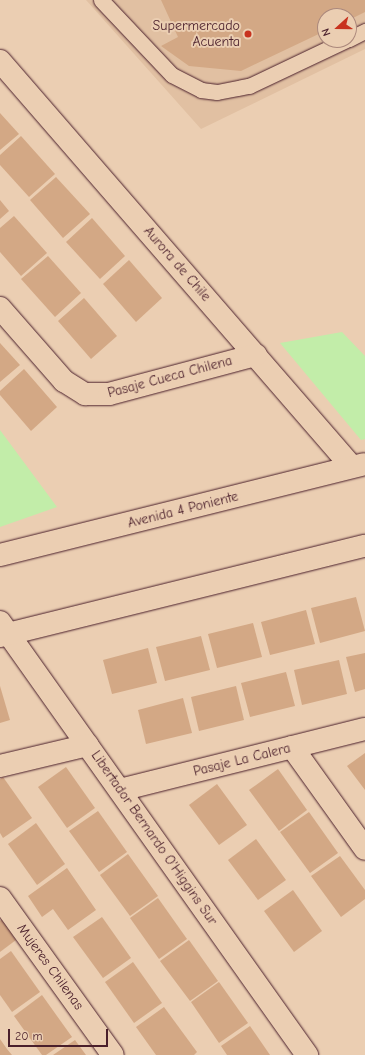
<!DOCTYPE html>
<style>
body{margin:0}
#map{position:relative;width:365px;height:1055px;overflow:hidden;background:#ebceb2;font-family:"Comic Neue",sans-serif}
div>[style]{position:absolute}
.built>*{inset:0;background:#e1c0a2}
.green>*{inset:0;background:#c2eda9}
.building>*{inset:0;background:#d3a885}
.roads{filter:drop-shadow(0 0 1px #4a1f2b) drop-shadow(0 0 1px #4a1f2b)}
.service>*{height:15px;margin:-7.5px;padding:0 7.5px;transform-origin:7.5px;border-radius:7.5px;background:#ebceb2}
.minor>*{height:22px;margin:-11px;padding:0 11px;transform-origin:11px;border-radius:11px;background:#ebceb2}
.dots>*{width:11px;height:11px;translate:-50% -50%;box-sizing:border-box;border:2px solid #ebceb2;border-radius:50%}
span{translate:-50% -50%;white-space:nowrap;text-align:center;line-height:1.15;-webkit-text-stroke:4px #ebceb2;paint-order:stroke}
.poi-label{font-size:14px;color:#4a1f2b}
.right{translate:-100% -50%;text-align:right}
.street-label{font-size:14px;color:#4a1f2b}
.north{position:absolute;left:317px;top:8px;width:40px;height:40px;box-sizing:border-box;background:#ebceb2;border:1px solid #ab887c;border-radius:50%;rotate:249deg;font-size:11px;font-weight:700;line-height:16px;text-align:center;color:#4a1f2b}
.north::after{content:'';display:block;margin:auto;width:14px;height:18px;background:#c8321e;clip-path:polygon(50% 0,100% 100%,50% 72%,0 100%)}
.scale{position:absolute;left:8px;top:1029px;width:100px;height:18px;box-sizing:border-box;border:2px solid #4a1f2b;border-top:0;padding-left:5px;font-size:12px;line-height:14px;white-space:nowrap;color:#4a1f2b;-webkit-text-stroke:3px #ebceb2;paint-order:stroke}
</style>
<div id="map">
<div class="built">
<i style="clip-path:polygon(evenodd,86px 0,365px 0,365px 49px,201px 129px,86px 0,325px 16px,349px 16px,349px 40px,325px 40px,325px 16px)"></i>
</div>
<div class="green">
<i style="clip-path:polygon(342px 332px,365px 356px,365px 439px,361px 440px,280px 343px)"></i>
<i style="clip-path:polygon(0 430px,57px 507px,0 527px)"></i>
</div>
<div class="building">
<i style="clip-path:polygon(161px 0,365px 0,365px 12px,349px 20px,349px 16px,325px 16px,325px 31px,241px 71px,189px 66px,161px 46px,178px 37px)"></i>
<i style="clip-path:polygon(0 113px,19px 134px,0 150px)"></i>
<i style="clip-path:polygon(21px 136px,55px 174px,29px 197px,0 165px,0 155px)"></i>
<i style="clip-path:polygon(56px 177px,90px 214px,63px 238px,30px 200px)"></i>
<i style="clip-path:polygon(0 200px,9px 211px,0 219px)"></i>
<i style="clip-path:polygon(14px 216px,47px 253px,21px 276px,0 252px,0 228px)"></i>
<i style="clip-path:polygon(92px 218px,125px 256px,100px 279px,66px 242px)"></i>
<i style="clip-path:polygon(48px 256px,81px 293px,55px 317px,21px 279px)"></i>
<i style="clip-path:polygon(129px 260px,162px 298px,136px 322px,103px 284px)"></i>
<i style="clip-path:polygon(84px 298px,117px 336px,91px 359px,58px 321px)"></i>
<i style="clip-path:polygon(0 343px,20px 365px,0 382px)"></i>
<i style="clip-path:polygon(24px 369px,57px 407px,31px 431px,0 395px,0 391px)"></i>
<i style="clip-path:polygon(356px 597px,365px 631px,320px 643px,311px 608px)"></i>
<i style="clip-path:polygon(306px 610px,315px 644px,270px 655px,261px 622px)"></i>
<i style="clip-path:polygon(253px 623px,262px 657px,217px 668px,208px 634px)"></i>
<i style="clip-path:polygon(201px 636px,210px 670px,165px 681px,156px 647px)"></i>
<i style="clip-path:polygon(148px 648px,157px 683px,112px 694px,103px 660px)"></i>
<i style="clip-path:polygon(365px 653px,365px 689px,355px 692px,346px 657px)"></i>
<i style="clip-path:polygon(339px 660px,347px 694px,302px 705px,294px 670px)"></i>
<i style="clip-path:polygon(286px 672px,295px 706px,250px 717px,241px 683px)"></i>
<i style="clip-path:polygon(0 686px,10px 720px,0 723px)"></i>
<i style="clip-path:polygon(236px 686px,244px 720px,199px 731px,191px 697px)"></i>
<i style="clip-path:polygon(183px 698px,192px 733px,146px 744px,138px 710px)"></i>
<i style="clip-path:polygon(365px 753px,365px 790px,347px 766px)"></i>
<i style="clip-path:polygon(66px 767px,95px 808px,67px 828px,38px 787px)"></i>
<i style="clip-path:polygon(278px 769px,307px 810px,279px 831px,249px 790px)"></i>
<i style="clip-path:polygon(3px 777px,32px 818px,3px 838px,0 833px,0 779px)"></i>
<i style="clip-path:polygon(217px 784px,247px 825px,219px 845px,189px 805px)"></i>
<i style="clip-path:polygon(98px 811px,127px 852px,99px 872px,69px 831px)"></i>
<i style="clip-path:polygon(309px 812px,338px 853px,310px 873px,280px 832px)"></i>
<i style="clip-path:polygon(36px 823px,65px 864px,37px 885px,8px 844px)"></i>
<i style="clip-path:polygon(256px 839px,286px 880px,258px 900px,228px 860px)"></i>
<i style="clip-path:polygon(128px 854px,158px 896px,130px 916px,100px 875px)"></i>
<i style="clip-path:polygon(340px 856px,365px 890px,365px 899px,341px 917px,311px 876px)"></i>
<i style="clip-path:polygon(67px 868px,96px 910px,68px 930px,53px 909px,42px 917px,28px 896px)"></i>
<i style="clip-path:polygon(293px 890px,322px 931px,294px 952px,264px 911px)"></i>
<i style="clip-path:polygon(158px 898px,187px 939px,159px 959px,130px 918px)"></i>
<i style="clip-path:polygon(102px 917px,131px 958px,103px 978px,73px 937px)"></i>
<i style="clip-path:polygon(2px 919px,16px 940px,0 952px,0 921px)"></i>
<i style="clip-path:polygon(189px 940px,218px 981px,190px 1001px,160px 961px)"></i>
<i style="clip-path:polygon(11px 951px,40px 992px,12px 1012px,0 995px,0 959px)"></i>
<i style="clip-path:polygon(133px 962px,162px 1003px,134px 1023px,105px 982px)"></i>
<i style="clip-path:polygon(219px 982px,248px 1023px,219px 1043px,191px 1002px)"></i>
<i style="clip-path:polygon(42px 995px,72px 1037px,46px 1055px,42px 1055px,14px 1016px)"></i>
<i style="clip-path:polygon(164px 1007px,197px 1052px,194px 1055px,156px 1055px,136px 1027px)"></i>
<i style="clip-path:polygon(250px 1026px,270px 1055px,227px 1055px,221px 1046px)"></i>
<i style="clip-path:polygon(0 1039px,7px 1049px,12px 1055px,0 1055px)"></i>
<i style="clip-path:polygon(75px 1040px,86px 1055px,53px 1055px)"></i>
</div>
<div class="roads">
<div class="service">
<i style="left:101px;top:0;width:103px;rotate:46.6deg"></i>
<i style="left:172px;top:75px;width:33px;rotate:27deg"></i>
<i style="left:201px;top:90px;width:16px;rotate:7deg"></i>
<i style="left:217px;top:92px;width:33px;rotate:-11deg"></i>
<i style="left:249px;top:86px;width:107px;rotate:-25.4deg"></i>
<i style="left:349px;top:39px;width:18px;rotate:-27deg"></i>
</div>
<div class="minor">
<i style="left:0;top:61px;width:537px;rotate:49.07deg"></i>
<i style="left:0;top:308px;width:97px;rotate:48.8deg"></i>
<i style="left:64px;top:381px;width:25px;rotate:32deg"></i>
<i style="left:85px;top:394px;width:24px"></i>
<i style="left:109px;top:394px;width:152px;rotate:-14.9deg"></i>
<i style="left:0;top:555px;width:375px;rotate:-14deg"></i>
<i style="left:0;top:622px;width:531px;rotate:54.66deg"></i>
<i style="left:0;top:636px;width:376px;rotate:-13.9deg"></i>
<i style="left:292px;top:747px;width:125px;rotate:54.4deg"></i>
<i style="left:0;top:766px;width:90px;rotate:-13.4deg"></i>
<i style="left:120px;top:790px;width:252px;rotate:-14deg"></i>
<i style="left:0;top:898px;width:193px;rotate:54.3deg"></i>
</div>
</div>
<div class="dots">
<i style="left:248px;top:34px;background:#c8321e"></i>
</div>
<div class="poi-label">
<span class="right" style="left:240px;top:34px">Supermercado<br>Acuenta</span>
</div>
<div class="street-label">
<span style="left:177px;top:264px;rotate:49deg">Aurora de Chile</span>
<span style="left:170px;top:377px;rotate:-15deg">Pasaje Cueca Chilena</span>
<span style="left:183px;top:510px;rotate:-14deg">Avenida 4 Poniente</span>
<span style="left:242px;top:760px;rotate:-14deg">Pasaje La Calera</span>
<span style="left:154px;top:838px;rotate:55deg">Libertador Bernardo O'Higgins Sur</span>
<span style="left:50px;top:967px;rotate:54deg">Mujeres Chilenas</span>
</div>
<div class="north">N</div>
<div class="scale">20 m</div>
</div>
